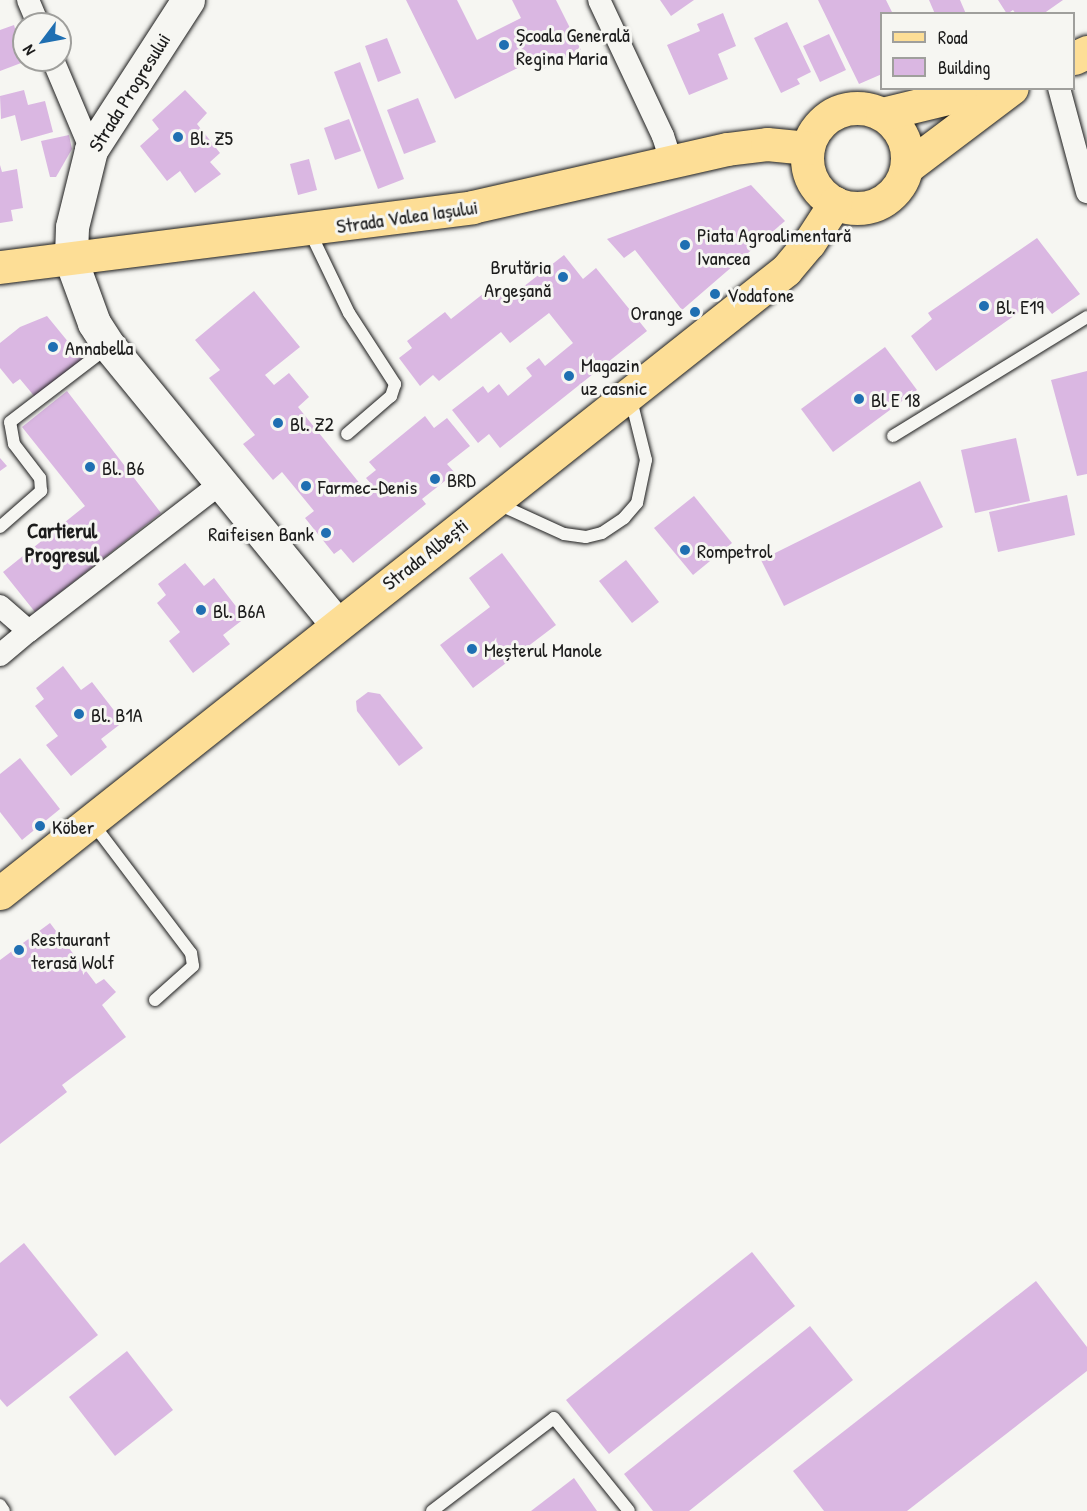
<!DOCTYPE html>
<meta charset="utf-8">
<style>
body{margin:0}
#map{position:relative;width:1087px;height:1511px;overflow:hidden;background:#f6f6f2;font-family:"Patrick Hand",sans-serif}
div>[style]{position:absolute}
.building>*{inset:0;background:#dab7e2}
.roads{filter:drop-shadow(0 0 2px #1c1c1c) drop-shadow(0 0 2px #1c1c1c)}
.lane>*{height:12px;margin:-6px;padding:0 6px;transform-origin:6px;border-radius:6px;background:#f6f6f2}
.street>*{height:22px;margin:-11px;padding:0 11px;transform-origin:11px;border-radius:11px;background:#f6f6f2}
.secondary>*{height:33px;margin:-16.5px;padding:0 16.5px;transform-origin:16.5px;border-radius:16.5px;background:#f6f6f2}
.primary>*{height:33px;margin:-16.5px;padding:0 16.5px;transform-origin:16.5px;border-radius:16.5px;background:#fdde96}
.primary>.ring{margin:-16.5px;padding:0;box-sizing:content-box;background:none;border:33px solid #fdde96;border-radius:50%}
.dots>*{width:16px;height:16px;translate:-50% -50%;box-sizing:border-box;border:3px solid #f6f6f2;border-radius:50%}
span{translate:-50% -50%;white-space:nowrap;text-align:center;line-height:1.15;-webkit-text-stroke:6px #f6f6f2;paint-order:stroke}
.poi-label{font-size:20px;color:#1c1c1c}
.left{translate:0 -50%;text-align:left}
.right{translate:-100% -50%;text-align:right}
.street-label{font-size:20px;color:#1c1c1c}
.neighbourhood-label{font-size:21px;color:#1c1c1c;font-weight:700}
.legend{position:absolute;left:880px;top:12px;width:195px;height:78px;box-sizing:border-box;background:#f6f6f2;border:2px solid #9f9f9c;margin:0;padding:8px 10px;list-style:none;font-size:18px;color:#1c1c1c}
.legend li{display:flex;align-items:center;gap:12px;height:30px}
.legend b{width:30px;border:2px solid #9f9f9c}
.north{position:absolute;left:12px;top:12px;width:60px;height:60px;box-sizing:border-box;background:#f6f6f2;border:2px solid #9f9f9c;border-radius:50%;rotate:238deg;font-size:16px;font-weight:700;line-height:24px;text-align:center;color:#1c1c1c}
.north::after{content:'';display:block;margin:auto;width:21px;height:27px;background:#1f6fb2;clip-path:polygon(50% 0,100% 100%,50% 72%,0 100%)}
</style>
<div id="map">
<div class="building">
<i style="clip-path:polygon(406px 0,457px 0,477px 40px,521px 18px,512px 0,556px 0,581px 50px,543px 69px,538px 58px,455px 99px)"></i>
<i style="clip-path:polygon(660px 0,694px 0,671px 16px)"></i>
<i style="clip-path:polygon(818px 0,886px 0,893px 14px,882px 14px,882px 74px,859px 84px)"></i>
<i style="clip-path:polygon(929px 0,960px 0,966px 14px,935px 14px)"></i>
<i style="clip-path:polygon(998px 0,1063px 0,1043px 14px,1016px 14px,1013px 10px,1007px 14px)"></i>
<i style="clip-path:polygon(723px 13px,736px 46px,718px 54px,728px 79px,689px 95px,667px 45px,700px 31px,697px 24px)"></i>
<i style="clip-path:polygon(787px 22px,811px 72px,797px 79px,800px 84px,781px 93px,754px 38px)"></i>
<i style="clip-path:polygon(14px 25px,24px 60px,29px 60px,0 71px,0 30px)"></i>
<i style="clip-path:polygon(829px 34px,846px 70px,820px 82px,803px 46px)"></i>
<i style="clip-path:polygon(387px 38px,401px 73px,378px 82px,365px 46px)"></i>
<i style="clip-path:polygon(360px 62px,404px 179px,378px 189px,334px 72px)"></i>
<i style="clip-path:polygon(24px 90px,28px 105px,45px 101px,53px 132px,21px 141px,15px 115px,1px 119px,0 96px)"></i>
<i style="clip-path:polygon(185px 90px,207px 113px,197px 124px,220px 153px,210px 162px,221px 174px,195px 193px,180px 171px,167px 181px,140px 146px,159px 129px,152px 120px)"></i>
<i style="clip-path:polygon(418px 98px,436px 142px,404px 154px,387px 110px)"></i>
<i style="clip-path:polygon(349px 119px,361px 151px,335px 160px,324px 128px)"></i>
<i style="clip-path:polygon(69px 135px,72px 149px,56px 177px,50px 177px,41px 141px)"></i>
<i style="clip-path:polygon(309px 159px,317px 190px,298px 195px,290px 164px)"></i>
<i style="clip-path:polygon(0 165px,2px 172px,17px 169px,23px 208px,11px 210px,13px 221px,0 223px)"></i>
<i style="clip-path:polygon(751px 185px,785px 221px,682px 310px,635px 250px,624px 258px,607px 239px)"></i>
<i style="clip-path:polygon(1037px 238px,1080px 294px,1052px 314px,1039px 298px,936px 371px,911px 336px,932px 319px,928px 313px)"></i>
<i style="clip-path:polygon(564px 255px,583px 279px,596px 268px,647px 331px,500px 448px,489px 434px,478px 443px,452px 410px,483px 386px,488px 393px,499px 384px,508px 396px,532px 376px,526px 368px,539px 358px,545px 366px,573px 343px,549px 313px,510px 343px,501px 332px,439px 381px,433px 375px,420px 386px,399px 358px,412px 348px,407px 341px,445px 312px,451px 319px,493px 286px,505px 301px)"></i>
<i style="clip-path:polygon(254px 291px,300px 347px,265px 375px,274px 385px,289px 373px,309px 397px,298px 407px,365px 490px,372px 485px,366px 478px,376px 470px,369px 462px,425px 416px,434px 428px,447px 418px,470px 446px,447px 464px,455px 473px,422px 499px,426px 504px,353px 563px,341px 549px,334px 554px,305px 518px,314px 511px,282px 472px,273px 480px,243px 444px,255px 435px,209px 378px,220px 370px,195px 340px)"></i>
<i style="clip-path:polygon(47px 316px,83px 360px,35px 397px,20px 379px,13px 384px,0 368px,0 343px,20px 327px)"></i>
<i style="clip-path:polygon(885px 347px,917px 390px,833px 452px,801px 409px)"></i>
<i style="clip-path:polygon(1087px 371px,1087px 474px,1077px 476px,1051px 380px)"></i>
<i style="clip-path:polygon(67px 391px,161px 513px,35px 612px,3px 572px,85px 506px,22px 427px)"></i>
<i style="clip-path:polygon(1016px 438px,1030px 501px,975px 513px,961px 450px)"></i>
<i style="clip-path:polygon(0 458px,7px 466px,0 471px)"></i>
<i style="clip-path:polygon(920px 481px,943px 527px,784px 606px,761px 560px)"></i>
<i style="clip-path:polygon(1067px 495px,1075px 535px,998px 552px,989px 512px)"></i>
<i style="clip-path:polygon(694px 496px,732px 543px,693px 575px,654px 528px)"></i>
<i style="clip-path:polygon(502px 553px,556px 625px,473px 688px,440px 645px,490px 607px,469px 578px)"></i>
<i style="clip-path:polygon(626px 560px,659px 602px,632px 623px,599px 581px)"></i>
<i style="clip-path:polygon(185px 563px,204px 586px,214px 578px,245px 618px,223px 635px,230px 644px,193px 673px,169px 641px,180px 632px,157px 603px,166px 595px,158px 584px)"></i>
<i style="clip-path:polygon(63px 666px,81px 690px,92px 682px,123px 722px,101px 739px,107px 747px,71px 776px,46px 745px,58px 736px,35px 706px,44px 699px,36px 688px)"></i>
<i style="clip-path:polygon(368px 692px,380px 694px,423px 748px,399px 766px,357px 711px,356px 701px)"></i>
<i style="clip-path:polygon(20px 758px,60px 809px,22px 840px,0 812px,0 774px)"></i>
<i style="clip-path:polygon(50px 923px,96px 984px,104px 979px,116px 992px,102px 1005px,126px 1037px,62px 1085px,67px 1092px,0 1144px,0 960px)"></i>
<i style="clip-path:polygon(24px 1243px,98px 1335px,7px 1407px,0 1399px,0 1263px)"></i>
<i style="clip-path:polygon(752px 1252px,795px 1306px,609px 1454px,566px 1400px)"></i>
<i style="clip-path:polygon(1036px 1281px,1087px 1347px,1087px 1371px,907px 1511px,824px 1511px,793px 1471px)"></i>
<i style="clip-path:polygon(810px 1326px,853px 1380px,689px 1511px,653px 1511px,624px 1474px)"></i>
<i style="clip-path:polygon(127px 1351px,173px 1410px,115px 1456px,69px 1397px)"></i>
<i style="clip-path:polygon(574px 1478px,597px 1511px,531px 1511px)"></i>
</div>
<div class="roads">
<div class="lane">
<i style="left:309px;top:230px;width:92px;rotate:64.3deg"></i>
<i style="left:349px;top:313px;width:85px;rotate:57.1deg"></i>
<i style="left:395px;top:384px;width:13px;rotate:108deg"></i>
<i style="left:391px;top:396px;width:58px;rotate:139.2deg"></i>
<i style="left:893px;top:436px;width:228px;rotate:-31.5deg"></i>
<i style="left:496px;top:503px;width:75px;rotate:24.5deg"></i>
<i style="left:564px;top:534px;width:22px;rotate:8deg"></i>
<i style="left:586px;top:537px;width:16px;rotate:-14deg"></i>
<i style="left:602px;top:533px;width:27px;rotate:-34deg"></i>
<i style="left:624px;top:518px;width:20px;rotate:-49deg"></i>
<i style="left:637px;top:503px;width:44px;rotate:-78.2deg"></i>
<i style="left:646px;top:460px;width:66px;rotate:-104deg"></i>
<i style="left:0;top:527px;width:55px;rotate:-41.3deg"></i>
<i style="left:41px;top:491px;width:13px;rotate:-94deg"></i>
<i style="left:40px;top:478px;width:43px;rotate:-127.4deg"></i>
<i style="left:14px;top:444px;width:22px;rotate:-100deg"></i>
<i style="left:10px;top:422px;width:123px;rotate:-37.4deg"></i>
<i style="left:91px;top:821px;width:166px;rotate:52.9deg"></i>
<i style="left:191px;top:953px;width:13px;rotate:81deg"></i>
<i style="left:193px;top:966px;width:51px;rotate:138.2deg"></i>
<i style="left:0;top:1505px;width:7px;rotate:56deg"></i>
<i style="left:432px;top:1511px;width:153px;rotate:-37.3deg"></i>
<i style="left:554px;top:1418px;width:119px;rotate:51.1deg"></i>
</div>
<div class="street">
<i style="left:28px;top:0;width:26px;rotate:67deg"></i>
<i style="left:599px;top:0;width:150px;rotate:64.8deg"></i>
<i style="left:663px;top:136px;width:26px;rotate:72deg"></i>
<i style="left:53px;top:60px;width:98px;rotate:67.1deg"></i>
<i style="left:1059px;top:88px;width:108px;rotate:74.9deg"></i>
<i style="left:0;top:606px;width:38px;rotate:41deg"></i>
<i style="left:29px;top:631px;width:242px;rotate:-37.6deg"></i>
<i style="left:0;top:655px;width:38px;rotate:-40deg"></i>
</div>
<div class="secondary">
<i style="left:188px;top:0;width:179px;rotate:122.9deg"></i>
<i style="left:91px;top:150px;width:79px;rotate:103.9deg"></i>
<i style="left:72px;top:227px;width:33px;rotate:92deg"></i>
<i style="left:71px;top:260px;width:67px;rotate:69.9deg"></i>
<i style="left:94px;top:323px;width:27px;rotate:57deg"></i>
<i style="left:109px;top:346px;width:358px;rotate:50.7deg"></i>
</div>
<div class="primary">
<i style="left:1074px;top:58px;width:14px;rotate:-25deg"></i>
<i class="ring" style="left:807px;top:108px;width:67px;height:67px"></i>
<i style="left:882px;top:114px;width:110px;rotate:-13.7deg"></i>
<i style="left:907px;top:167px;width:131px;rotate:-37deg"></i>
<i style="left:0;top:267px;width:476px;rotate:-7.2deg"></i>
<i style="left:472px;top:207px;width:262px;rotate:-12.8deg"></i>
<i style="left:727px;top:149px;width:40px;rotate:-7.1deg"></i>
<i style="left:767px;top:144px;width:41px;rotate:5.6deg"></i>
<i style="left:0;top:893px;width:1003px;rotate:-38.4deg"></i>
<i style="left:786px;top:270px;width:35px;rotate:-50deg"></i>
<i style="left:809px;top:243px;width:48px;rotate:-57deg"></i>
</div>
</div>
<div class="dots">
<i style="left:504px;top:45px;background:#1f6fb2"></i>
<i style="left:178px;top:137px;background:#1f6fb2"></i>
<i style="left:685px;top:245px;background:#1f6fb2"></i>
<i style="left:563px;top:277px;background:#1f6fb2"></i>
<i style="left:715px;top:294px;background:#1f6fb2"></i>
<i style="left:984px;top:306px;background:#1f6fb2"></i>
<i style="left:695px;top:312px;background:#1f6fb2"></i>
<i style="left:53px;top:347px;background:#1f6fb2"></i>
<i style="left:569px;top:376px;background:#1f6fb2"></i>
<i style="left:859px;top:399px;background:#1f6fb2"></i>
<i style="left:278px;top:423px;background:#1f6fb2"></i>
<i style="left:90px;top:467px;background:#1f6fb2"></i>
<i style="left:435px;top:479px;background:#1f6fb2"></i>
<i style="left:306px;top:486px;background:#1f6fb2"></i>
<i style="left:326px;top:533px;background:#1f6fb2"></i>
<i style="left:685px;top:550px;background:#1f6fb2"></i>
<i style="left:201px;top:610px;background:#1f6fb2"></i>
<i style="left:472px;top:649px;background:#1f6fb2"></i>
<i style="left:79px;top:714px;background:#1f6fb2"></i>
<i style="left:40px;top:826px;background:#1f6fb2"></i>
<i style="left:19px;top:950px;background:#1f6fb2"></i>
</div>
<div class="poi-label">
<span class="left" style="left:516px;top:46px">Școala Generală<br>Regina Maria</span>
<span class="left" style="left:190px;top:137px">Bl. Z5</span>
<span class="left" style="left:697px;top:246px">Piata Agroalimentară<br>Ivancea</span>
<span class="right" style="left:551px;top:278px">Brutăria<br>Argeșană</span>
<span class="left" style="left:727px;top:294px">Vodafone</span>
<span class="left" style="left:996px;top:306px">Bl. E19</span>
<span class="right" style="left:683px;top:312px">Orange</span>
<span class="left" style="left:65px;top:347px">Annabella</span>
<span class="left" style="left:581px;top:376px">Magazin<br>uz casnic</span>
<span class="left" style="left:871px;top:399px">Bl E 18</span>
<span class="left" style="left:290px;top:423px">Bl. Z2</span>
<span class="left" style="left:102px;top:467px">Bl. B6</span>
<span class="left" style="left:447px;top:479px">BRD</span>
<span class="left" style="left:318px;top:486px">Farmec-Denis</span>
<span class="right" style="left:314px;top:533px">Raifeisen Bank</span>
<span class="left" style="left:697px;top:550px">Rompetrol</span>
<span class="left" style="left:213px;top:610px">Bl. B6A</span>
<span class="left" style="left:484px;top:649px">Meșterul Manole</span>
<span class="left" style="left:91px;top:714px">Bl. B1A</span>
<span class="left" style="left:52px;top:826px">Köber</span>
<span class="left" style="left:31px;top:950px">Restaurant<br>terasă Wolf</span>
</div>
<div class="street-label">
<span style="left:129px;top:92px;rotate:-58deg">Strada Progresului</span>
<span style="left:407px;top:216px;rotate:-8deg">Strada Valea Iașului</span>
<span style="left:425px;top:554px;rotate:-38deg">Strada Albești</span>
</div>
<div class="neighbourhood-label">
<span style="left:62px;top:543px">Cartierul<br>Progresul</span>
</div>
<ul class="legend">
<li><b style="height:8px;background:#fdde96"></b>Road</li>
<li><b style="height:16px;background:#dab7e2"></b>Building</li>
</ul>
<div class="north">N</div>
</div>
